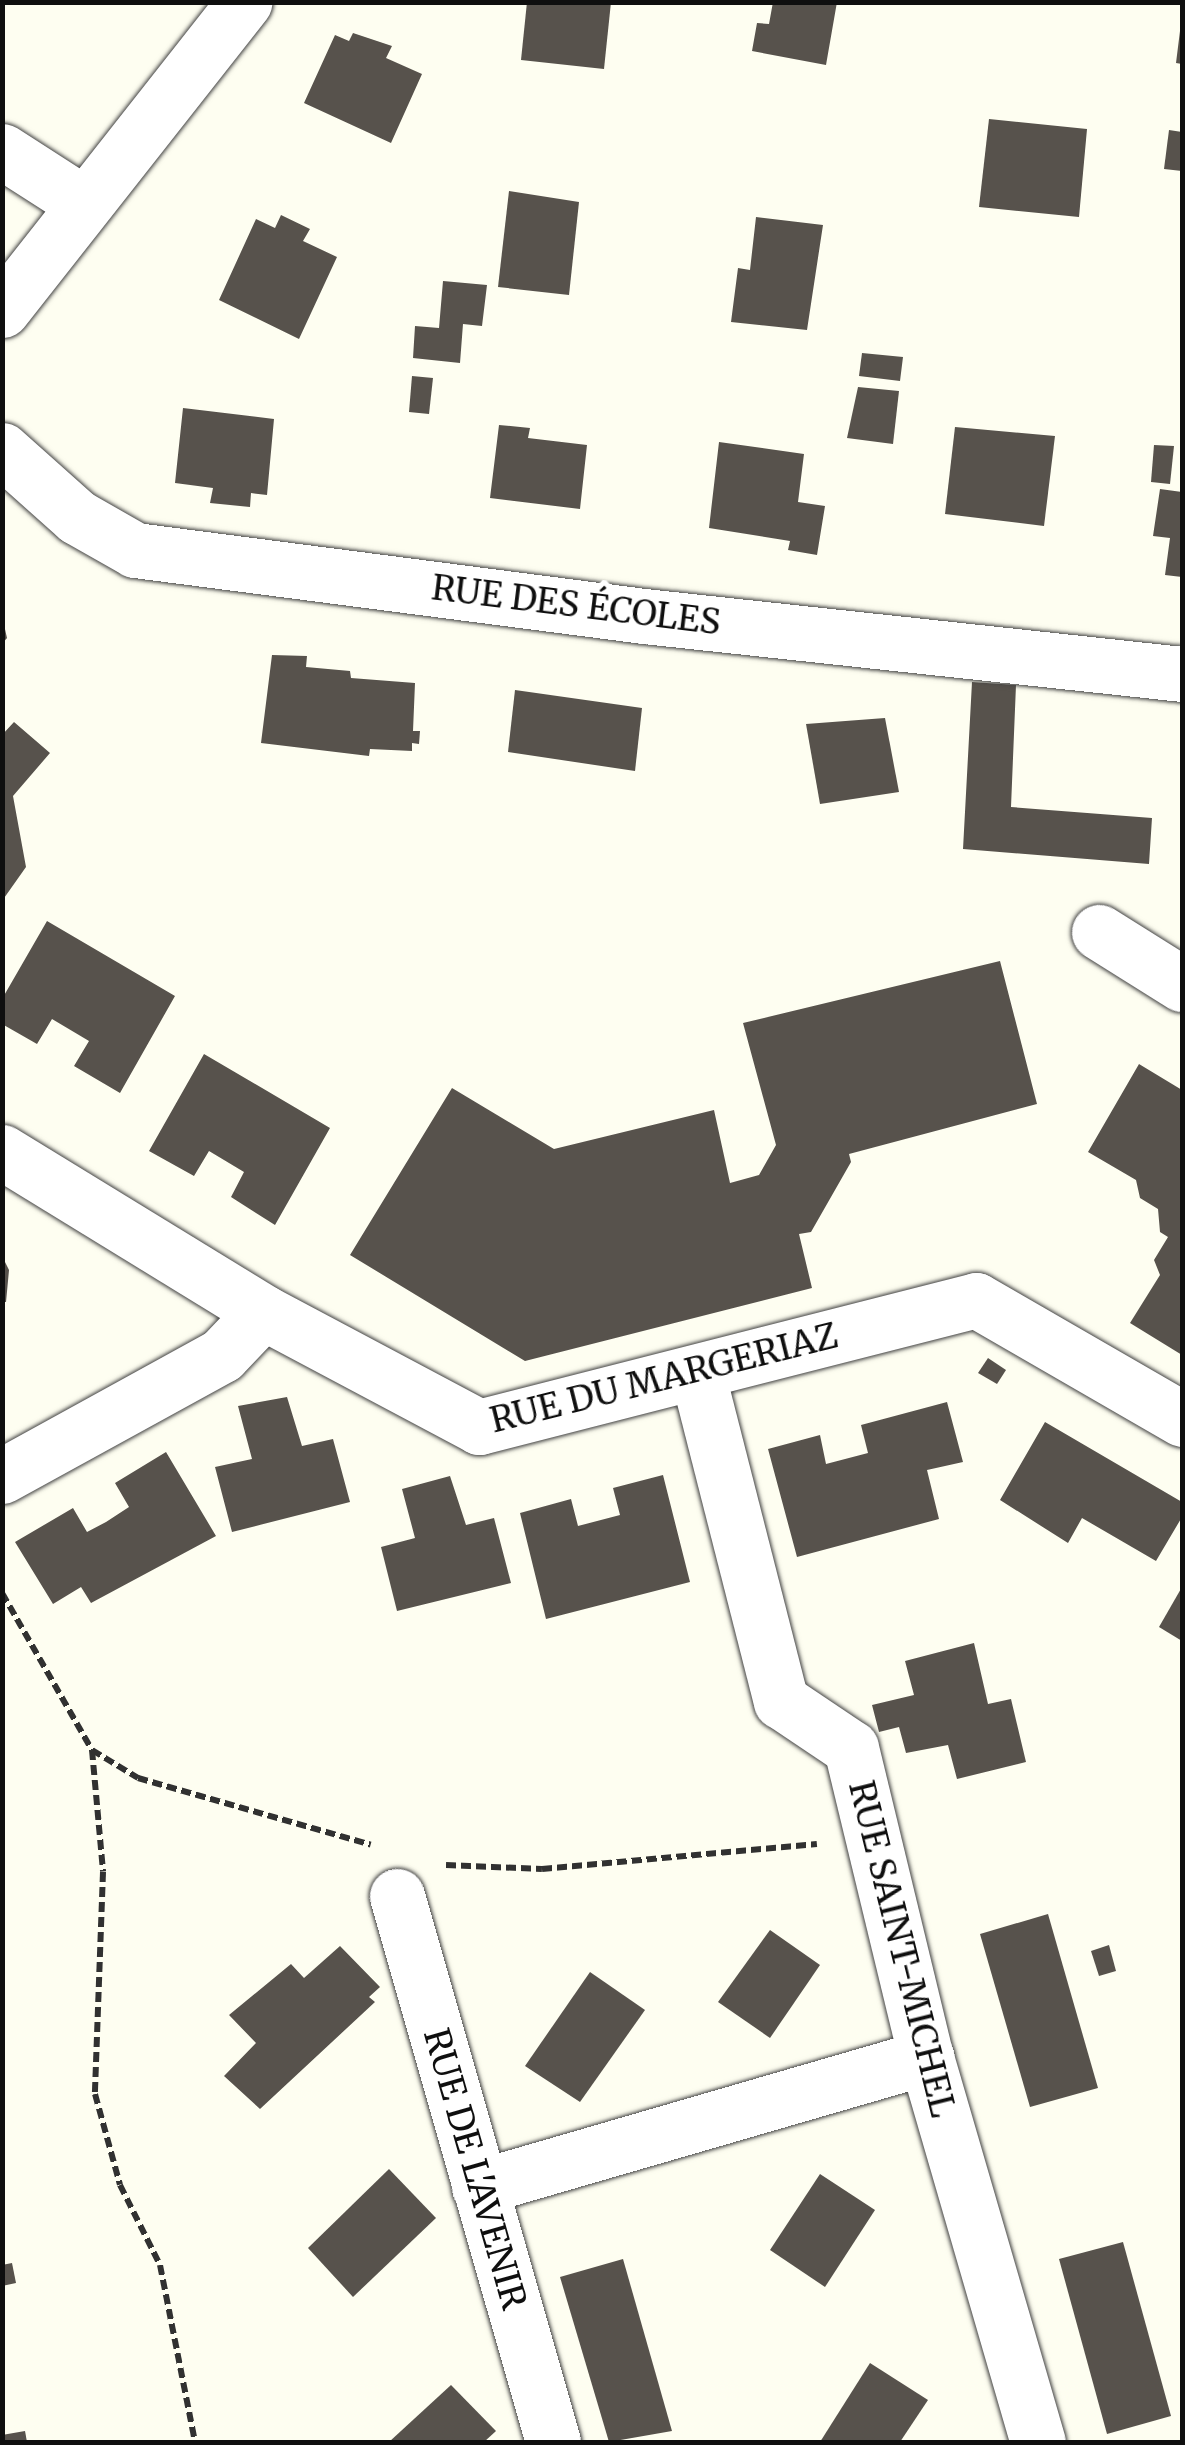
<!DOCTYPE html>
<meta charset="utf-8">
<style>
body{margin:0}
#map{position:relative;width:1185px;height:2445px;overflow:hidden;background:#fefef1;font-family:Merriweather,serif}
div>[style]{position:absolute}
.building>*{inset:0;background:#57524c}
.path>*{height:6px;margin-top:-3px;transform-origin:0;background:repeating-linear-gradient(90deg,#313131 0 10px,transparent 0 15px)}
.roads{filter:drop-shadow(0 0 2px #424242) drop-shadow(0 0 2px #424242)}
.minor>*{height:55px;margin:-27.5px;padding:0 27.5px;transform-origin:27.5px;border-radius:27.5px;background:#fff}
.tertiary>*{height:55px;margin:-27.5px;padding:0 27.5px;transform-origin:27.5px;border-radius:27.5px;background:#fff}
span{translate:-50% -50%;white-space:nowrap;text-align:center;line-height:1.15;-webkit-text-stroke:10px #fff;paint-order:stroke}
.street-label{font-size:35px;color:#0f0f0f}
.frame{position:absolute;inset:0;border:5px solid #0f0f0f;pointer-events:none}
</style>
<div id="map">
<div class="building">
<i style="clip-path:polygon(527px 2px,611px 2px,604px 69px,521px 60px)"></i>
<i style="clip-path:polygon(773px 2px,837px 2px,826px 65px,752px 51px,757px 23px,769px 24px)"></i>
<i style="clip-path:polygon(1180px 31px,1182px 31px,1182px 64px,1176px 63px)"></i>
<i style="clip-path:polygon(353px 33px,392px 46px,386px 58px,422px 74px,391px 143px,304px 103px,335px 35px,349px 41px)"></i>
<i style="clip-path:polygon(989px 119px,1087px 129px,1079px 217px,979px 207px)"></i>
<i style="clip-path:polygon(1169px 130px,1182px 132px,1182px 171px,1164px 169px)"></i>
<i style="clip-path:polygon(509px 191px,579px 202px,569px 295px,498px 287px)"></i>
<i style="clip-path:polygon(281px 215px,310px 229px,303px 241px,337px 257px,299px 339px,219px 300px,256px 219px,275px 228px)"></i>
<i style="clip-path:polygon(756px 217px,823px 225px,807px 330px,731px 322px,738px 268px,750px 270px)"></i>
<i style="clip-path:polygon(443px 281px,487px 285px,482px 326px,463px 324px,460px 363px,413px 358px,415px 326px,439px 328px)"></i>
<i style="clip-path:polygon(862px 353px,903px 357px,900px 381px,859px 376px)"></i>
<i style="clip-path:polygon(412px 376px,433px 378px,429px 414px,409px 412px)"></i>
<i style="clip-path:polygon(858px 387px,899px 391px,893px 444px,847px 438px)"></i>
<i style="clip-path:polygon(183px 408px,274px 419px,267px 495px,251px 493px,250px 507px,210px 503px,213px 488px,175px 483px)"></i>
<i style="clip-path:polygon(499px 425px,530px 428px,528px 438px,587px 445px,580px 509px,490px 498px)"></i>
<i style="clip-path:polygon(955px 427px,1055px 436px,1044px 526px,945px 514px)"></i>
<i style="clip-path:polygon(719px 442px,804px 454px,798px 502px,825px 506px,817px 555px,788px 550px,790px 541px,709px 528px)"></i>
<i style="clip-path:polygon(1154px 445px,1174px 446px,1170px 484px,1151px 482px)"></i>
<i style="clip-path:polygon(1160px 489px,1182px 492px,1182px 577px,1165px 575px,1170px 538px,1153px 536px)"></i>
<i style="clip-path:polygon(2px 616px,7px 638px,2px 644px)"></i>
<i style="clip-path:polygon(272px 655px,307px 656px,306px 667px,350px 671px,351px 678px,415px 683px,413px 731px,420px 731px,419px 744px,412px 743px,412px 751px,370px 749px,369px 756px,261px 743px)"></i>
<i style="clip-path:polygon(972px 682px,1016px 685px,1011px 807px,1152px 818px,1149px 864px,963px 849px)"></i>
<i style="clip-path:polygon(515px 690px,642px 708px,635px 771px,508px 752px)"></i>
<i style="clip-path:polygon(885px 718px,899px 792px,820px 804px,806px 724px)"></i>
<i style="clip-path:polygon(14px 722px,50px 753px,13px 796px,26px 867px,2px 901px,2px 735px)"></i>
<i style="clip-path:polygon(47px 921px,175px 996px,120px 1093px,74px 1066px,89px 1041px,52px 1019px,37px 1044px,2px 1024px,2px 999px)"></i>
<i style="clip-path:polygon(1000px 961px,1037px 1104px,849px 1154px,851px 1162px,811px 1232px,799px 1234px,812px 1288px,525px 1361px,350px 1255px,452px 1088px,554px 1149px,714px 1110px,730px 1183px,759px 1175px,776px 1145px,743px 1023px)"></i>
<i style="clip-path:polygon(204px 1054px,330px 1128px,275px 1225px,231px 1197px,244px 1172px,209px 1151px,194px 1176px,149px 1151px)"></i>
<i style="clip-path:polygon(1139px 1064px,1182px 1090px,1182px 1355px,1130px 1323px,1160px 1275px,1154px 1260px,1168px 1237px,1160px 1232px,1158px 1209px,1140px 1198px,1136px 1180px,1088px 1152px)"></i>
<i style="clip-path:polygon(2px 1256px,9px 1270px,6px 1302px,2px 1302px)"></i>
<i style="clip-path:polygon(988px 1358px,1006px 1370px,997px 1384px,978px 1373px)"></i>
<i style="clip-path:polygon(287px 1397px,302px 1446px,333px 1439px,350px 1502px,232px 1532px,215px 1467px,252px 1459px,238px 1406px)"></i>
<i style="clip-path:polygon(947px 1402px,963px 1462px,927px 1470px,939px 1519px,797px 1557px,768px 1449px,820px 1435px,826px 1464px,868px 1453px,861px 1425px)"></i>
<i style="clip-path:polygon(1045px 1422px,1182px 1502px,1182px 1517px,1156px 1561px,1082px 1518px,1068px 1543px,1000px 1500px)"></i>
<i style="clip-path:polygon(166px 1452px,216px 1536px,91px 1603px,81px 1587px,53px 1604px,15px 1542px,73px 1508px,87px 1532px,106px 1522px,129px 1507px,115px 1483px)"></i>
<i style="clip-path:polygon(663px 1475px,690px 1582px,546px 1619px,520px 1513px,571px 1499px,578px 1526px,620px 1515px,613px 1488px)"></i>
<i style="clip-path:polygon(450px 1476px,466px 1525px,494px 1518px,511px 1583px,397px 1611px,381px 1547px,415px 1538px,402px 1489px)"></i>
<i style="clip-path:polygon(1182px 1587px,1182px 1641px,1159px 1627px)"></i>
<i style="clip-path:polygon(974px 1643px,988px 1704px,1011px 1699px,1026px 1762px,957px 1779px,948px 1745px,906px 1753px,899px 1727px,879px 1732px,872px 1705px,914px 1695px,905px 1661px)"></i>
<i style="clip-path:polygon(1048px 1914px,1098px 2088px,1030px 2107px,980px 1934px)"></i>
<i style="clip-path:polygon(770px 1930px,820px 1965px,770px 2038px,718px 2002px)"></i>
<i style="clip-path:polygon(1109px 1945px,1116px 1971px,1099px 1976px,1091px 1951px)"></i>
<i style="clip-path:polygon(340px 1946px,380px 1987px,369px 1997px,375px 2002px,260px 2109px,224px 2076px,256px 2043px,229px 2015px,291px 1964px,304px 1978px)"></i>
<i style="clip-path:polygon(590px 1972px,645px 2010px,580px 2102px,525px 2066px)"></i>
<i style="clip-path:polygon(389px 2169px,436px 2218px,353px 2297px,308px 2248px)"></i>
<i style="clip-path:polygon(820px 2174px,875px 2210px,825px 2287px,770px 2250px)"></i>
<i style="clip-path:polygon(1123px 2242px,1171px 2416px,1107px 2434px,1059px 2259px)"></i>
<i style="clip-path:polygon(623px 2259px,672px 2431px,609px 2442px,560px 2277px)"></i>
<i style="clip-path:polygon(12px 2263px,16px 2283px,2px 2286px,2px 2265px)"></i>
<i style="clip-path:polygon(870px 2363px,928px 2400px,900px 2442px,820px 2442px)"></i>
<i style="clip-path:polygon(451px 2385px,496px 2431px,484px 2442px,389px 2442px)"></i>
<i style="clip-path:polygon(25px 2431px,27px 2442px,2px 2442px,2px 2435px)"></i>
</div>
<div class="path">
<i style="left:2px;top:1593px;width:181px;rotate:60.2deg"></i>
<i style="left:92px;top:1750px;width:122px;rotate:84.8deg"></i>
<i style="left:103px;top:1872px;width:222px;rotate:92.1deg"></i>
<i style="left:95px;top:2094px;width:94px;rotate:74.6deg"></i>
<i style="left:120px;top:2185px;width:89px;rotate:63.4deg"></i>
<i style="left:160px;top:2265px;width:180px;rotate:78.8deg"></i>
<i style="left:92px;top:1750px;width:54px;rotate:31.3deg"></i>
<i style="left:138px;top:1778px;width:242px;rotate:16deg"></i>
<i style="left:446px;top:1865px;width:96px;rotate:2.4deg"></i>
<i style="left:542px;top:1869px;width:276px;rotate:-5.2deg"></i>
</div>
<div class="roads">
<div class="minor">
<i style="left:1099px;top:932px;width:98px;rotate:32.1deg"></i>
<i style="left:2px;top:1152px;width:306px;rotate:31.5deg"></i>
<i style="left:263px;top:1312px;width:245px;rotate:28deg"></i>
<i style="left:479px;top:1427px;width:513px;rotate:-14.33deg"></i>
<i style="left:976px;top:1300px;width:238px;rotate:30deg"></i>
<i style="left:697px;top:1372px;width:340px;rotate:75.7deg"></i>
<i style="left:781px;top:1701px;width:84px;rotate:33.9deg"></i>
<i style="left:851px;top:1748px;width:318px;rotate:76.4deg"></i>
<i style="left:926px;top:2057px;width:401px;rotate:73.8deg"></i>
<i style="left:2px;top:1476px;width:251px;rotate:-28.8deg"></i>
<i style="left:222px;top:1355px;width:59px;rotate:-46.4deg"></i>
<i style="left:397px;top:1896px;width:568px;rotate:74.05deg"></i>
<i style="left:479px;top:2187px;width:466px;rotate:-16.2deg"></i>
</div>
<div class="tertiary">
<i style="left:2px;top:151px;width:96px;rotate:32.7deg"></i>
<i style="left:2px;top:310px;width:392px;rotate:-51.8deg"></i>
<i style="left:2px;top:450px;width:101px;rotate:41.8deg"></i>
<i style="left:77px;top:517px;width:67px;rotate:29.6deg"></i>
<i style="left:135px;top:550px;width:513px;rotate:7.39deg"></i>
<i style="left:644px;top:616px;width:541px;rotate:6.15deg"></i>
</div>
</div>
<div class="street-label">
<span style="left:576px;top:605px;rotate:7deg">RUE DES ÉCOLES</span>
<span style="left:664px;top:1378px;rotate:-14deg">RUE DU MARGERIAZ</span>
<span style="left:902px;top:1949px;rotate:76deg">RUE SAINT-MICHEL</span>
<span style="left:475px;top:2169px;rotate:74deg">RUE DE L'AVENIR</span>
</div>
<div class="frame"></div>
</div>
